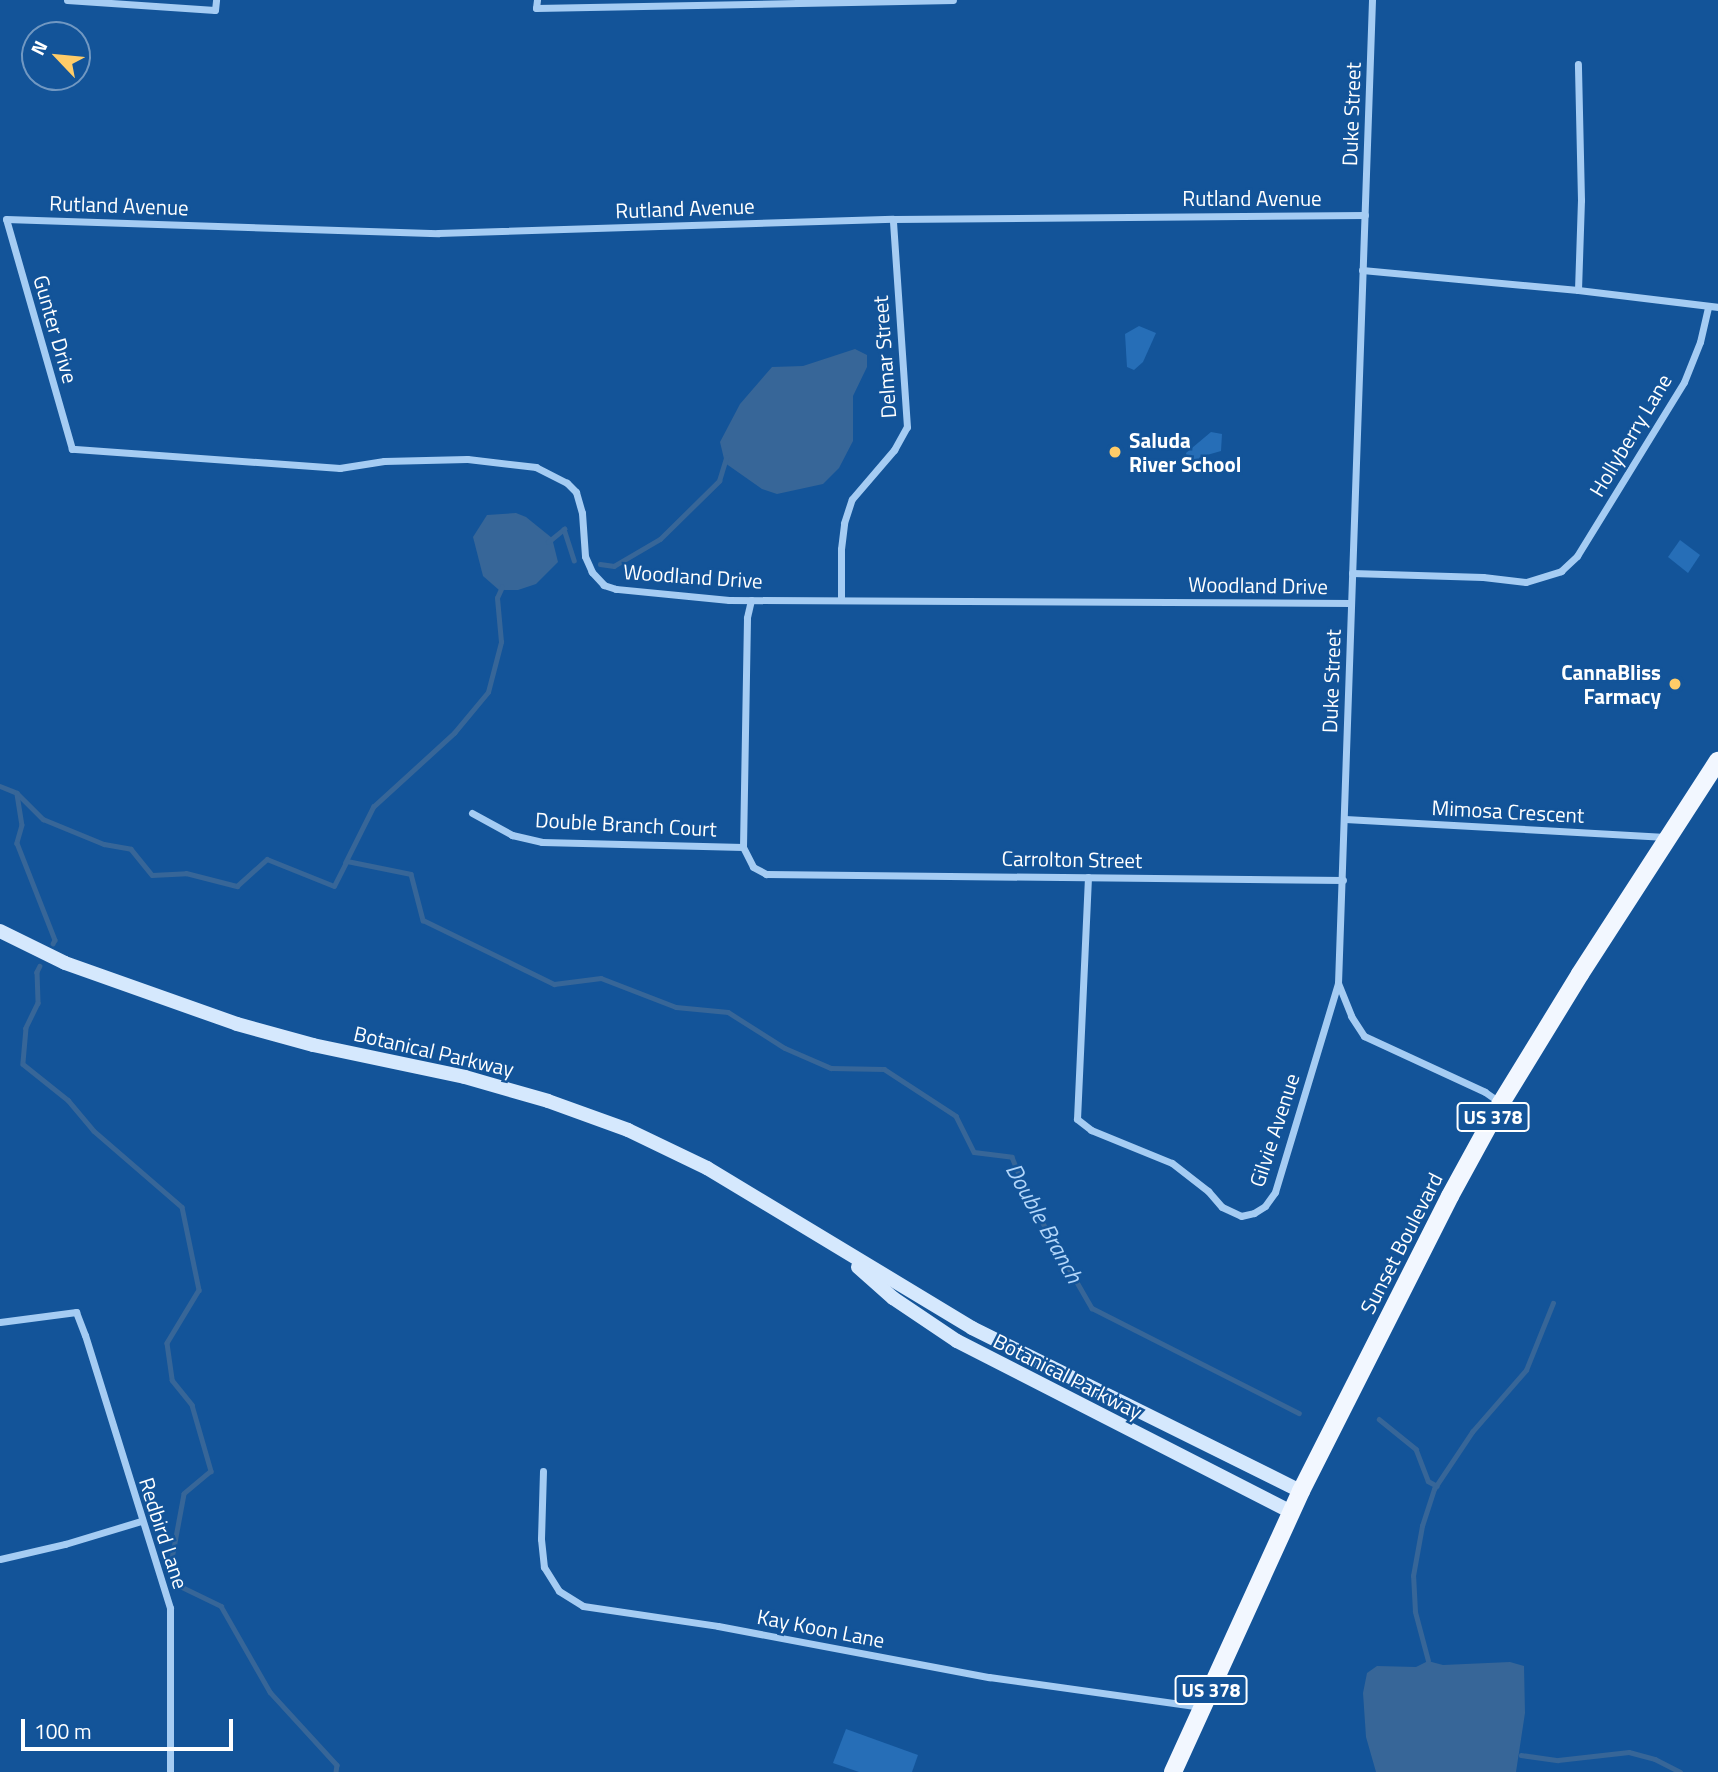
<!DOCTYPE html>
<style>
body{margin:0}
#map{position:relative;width:1718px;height:1772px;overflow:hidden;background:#135499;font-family:"Titillium Web",sans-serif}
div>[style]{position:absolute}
.green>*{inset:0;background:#266eb7}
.water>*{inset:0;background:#376698}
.stream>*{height:4.5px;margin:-2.25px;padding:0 2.25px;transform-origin:2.25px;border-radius:2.25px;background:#376698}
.street>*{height:7px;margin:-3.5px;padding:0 3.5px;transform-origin:3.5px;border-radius:3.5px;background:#a5ccf3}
.secondary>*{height:14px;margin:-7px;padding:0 7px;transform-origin:7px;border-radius:7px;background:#d5e8fd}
.primary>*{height:18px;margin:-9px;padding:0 9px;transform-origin:9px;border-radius:9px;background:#f2f7ff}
.dots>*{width:19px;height:19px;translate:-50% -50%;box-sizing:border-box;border:4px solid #135499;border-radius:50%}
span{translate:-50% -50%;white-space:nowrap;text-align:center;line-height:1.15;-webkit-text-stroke:5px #135499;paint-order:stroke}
.shield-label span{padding:2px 5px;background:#135499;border:2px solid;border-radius:5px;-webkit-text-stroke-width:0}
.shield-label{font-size:19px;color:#fff;font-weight:700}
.street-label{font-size:21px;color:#fff}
.poi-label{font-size:21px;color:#fff;font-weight:700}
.left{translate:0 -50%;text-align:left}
.right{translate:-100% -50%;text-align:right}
.water-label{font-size:23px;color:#b2d6fa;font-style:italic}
.north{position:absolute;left:21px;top:21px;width:70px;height:70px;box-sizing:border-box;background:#135499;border:2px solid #7198c2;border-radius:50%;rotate:296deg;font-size:19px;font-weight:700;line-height:28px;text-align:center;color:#fff}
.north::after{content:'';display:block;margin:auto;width:24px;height:32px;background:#ffcc68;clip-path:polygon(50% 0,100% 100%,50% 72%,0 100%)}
.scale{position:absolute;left:21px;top:1719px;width:212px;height:32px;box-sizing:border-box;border:4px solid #fff;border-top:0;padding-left:9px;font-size:21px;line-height:24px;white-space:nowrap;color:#fff;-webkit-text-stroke:5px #135499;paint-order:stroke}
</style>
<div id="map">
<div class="green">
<i style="clip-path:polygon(1139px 326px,1156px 333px,1143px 362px,1134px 370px,1127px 367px,1125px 334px)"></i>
<i style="clip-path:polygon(1211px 432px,1222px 434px,1221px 451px,1200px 457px,1196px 462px,1188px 461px,1186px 453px)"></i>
<i style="clip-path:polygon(1680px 540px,1700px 555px,1688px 573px,1668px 557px)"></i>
<i style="clip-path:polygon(846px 1729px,918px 1755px,912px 1772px,859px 1772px,833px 1763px)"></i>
</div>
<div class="water">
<i style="clip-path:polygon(855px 349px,867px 355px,867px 367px,853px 396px,853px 441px,839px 468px,823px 484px,777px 494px,762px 489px,725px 463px,720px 442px,740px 404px,772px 367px,803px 366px)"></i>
<i style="clip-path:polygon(516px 513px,526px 517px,552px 538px,558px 562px,536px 584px,518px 590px,499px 590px,483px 576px,473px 537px,487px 515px)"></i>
<i style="clip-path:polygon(1428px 1661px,1443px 1665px,1510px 1662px,1524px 1666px,1525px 1713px,1516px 1772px,1376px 1772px,1366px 1737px,1363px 1693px,1367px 1673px,1377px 1666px,1416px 1667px)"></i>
</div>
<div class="stream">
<i style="left:548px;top:542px;width:21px;rotate:-39deg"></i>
<i style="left:564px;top:529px;width:33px;rotate:72deg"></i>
<i style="left:600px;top:564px;width:14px;rotate:8deg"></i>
<i style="left:614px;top:566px;width:53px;rotate:-30.4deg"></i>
<i style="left:660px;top:539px;width:83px;rotate:-44.5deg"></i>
<i style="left:719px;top:481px;width:24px;rotate:-73deg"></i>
<i style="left:0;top:786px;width:18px;rotate:22deg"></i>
<i style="left:17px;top:793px;width:37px;rotate:45deg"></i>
<i style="left:43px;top:819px;width:66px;rotate:22.3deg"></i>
<i style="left:104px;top:844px;width:27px;rotate:10deg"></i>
<i style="left:131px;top:849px;width:33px;rotate:51deg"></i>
<i style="left:152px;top:875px;width:34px;rotate:-3deg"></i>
<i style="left:186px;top:873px;width:53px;rotate:14.3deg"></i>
<i style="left:237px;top:886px;width:40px;rotate:-42deg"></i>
<i style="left:267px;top:859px;width:72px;rotate:21.9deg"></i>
<i style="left:17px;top:794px;width:31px;rotate:81deg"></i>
<i style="left:22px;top:825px;width:19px;rotate:106deg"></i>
<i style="left:17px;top:843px;width:104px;rotate:68.6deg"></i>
<i style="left:55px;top:940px;width:4px;rotate:117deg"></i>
<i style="left:345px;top:863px;width:63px;rotate:-63.4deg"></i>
<i style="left:373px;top:807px;width:110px;rotate:-42.4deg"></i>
<i style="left:454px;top:733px;width:53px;rotate:-50.3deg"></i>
<i style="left:488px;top:692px;width:52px;rotate:-75.4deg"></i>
<i style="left:501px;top:642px;width:44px;rotate:-95.2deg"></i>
<i style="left:497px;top:598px;width:12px;rotate:-66deg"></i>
<i style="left:334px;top:886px;width:28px;rotate:-63deg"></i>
<i style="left:347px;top:861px;width:65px;rotate:11.5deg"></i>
<i style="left:411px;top:874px;width:48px;rotate:75.4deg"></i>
<i style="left:423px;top:920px;width:146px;rotate:26deg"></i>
<i style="left:554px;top:984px;width:47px;rotate:-7.3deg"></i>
<i style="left:601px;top:978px;width:80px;rotate:21.1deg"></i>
<i style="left:676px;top:1007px;width:52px;rotate:5.5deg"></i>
<i style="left:728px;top:1012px;width:67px;rotate:32.3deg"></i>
<i style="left:785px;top:1048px;width:50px;rotate:23.5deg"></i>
<i style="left:831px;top:1068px;width:53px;rotate:1.1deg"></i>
<i style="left:884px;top:1069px;width:86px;rotate:33.1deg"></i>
<i style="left:956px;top:1116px;width:40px;rotate:63.4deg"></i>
<i style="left:974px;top:1152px;width:38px;rotate:7deg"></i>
<i style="left:1012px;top:1157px;width:45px;rotate:68deg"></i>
<i style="left:1029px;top:1199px;width:126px;rotate:60deg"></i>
<i style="left:1092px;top:1308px;width:232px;rotate:26.9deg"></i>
<i style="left:40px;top:966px;width:7px;rotate:117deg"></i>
<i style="left:37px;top:972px;width:31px;rotate:88deg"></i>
<i style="left:38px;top:1003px;width:28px;rotate:116deg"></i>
<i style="left:26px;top:1028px;width:36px;rotate:95deg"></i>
<i style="left:23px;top:1064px;width:58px;rotate:38.7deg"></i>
<i style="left:68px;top:1100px;width:40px;rotate:50deg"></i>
<i style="left:94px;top:1131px;width:116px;rotate:40.8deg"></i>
<i style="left:182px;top:1207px;width:85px;rotate:78.4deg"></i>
<i style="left:199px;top:1290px;width:62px;rotate:121.1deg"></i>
<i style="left:167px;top:1343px;width:37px;rotate:82deg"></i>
<i style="left:172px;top:1380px;width:32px;rotate:51deg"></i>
<i style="left:192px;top:1405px;width:69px;rotate:73.9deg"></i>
<i style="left:211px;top:1471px;width:35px;rotate:140deg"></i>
<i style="left:184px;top:1494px;width:66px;rotate:100.5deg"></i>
<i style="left:172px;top:1559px;width:28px;rotate:73deg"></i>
<i style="left:180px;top:1586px;width:46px;rotate:26deg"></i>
<i style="left:221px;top:1606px;width:99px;rotate:60.3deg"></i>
<i style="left:270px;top:1692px;width:99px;rotate:47.5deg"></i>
<i style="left:337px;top:1765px;width:7px;rotate:98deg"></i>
<i style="left:1379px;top:1419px;width:48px;rotate:39deg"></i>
<i style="left:1416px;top:1449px;width:34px;rotate:69deg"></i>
<i style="left:1428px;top:1481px;width:10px;rotate:29deg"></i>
<i style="left:1428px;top:1661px;width:51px;rotate:-104.9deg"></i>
<i style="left:1415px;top:1612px;width:36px;rotate:-93deg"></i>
<i style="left:1413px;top:1576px;width:51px;rotate:-79.8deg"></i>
<i style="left:1422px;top:1526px;width:39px;rotate:-72deg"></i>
<i style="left:1434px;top:1489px;width:69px;rotate:-56.3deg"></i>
<i style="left:1472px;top:1432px;width:82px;rotate:-48.9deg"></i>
<i style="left:1526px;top:1370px;width:72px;rotate:-68.1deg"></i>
<i style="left:1521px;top:1755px;width:37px;rotate:8deg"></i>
<i style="left:1558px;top:1760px;width:71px;rotate:-6.4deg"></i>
<i style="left:1629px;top:1752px;width:27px;rotate:15deg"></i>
<i style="left:1655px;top:1759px;width:28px;rotate:27deg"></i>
</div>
<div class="street">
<i style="left:67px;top:0;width:148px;rotate:3.9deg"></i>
<i style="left:215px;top:10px;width:10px;rotate:-84deg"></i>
<i style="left:537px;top:0;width:8px;rotate:97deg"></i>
<i style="left:536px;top:8px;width:417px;rotate:-1.1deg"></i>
<i style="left:1372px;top:0;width:984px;rotate:91.98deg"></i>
<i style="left:1338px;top:983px;width:35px;rotate:68deg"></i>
<i style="left:1351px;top:1016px;width:24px;rotate:57deg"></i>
<i style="left:1364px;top:1036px;width:133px;rotate:24.8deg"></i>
<i style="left:1485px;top:1092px;width:19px;rotate:35deg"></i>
<i style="left:1362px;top:270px;width:217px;rotate:5.3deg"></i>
<i style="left:1578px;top:290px;width:141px;rotate:6.9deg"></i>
<i style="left:1578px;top:290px;width:90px;rotate:-88.1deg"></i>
<i style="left:1581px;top:200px;width:136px;rotate:-91.3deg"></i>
<i style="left:1352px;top:573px;width:131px;rotate:1.7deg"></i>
<i style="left:1483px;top:577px;width:43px;rotate:6.6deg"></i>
<i style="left:1526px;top:582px;width:37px;rotate:-17deg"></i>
<i style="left:1561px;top:571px;width:22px;rotate:-43deg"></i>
<i style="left:1577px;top:556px;width:204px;rotate:-58.4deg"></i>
<i style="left:1684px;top:382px;width:43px;rotate:-68.2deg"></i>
<i style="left:1700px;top:342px;width:37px;rotate:-77deg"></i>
<i style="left:841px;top:599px;width:50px;rotate:-90deg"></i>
<i style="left:841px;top:549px;width:26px;rotate:-83deg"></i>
<i style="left:844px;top:523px;width:25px;rotate:-72deg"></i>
<i style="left:852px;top:499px;width:65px;rotate:-49.4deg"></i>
<i style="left:894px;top:450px;width:26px;rotate:-61deg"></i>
<i style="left:907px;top:427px;width:208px;rotate:-93.9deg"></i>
<i style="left:751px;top:600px;width:18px;rotate:103deg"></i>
<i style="left:747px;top:618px;width:229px;rotate:91deg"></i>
<i style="left:743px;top:847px;width:22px;rotate:63deg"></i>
<i style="left:753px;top:867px;width:15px;rotate:28deg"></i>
<i style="left:766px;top:874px;width:577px;rotate:0.6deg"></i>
<i style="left:1351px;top:603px;width:622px;rotate:-179.72deg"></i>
<i style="left:729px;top:600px;width:114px;rotate:-174.4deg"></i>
<i style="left:616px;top:589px;width:13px;rotate:-162deg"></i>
<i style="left:604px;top:585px;width:18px;rotate:-133deg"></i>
<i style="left:592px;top:572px;width:17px;rotate:-114deg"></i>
<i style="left:585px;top:556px;width:43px;rotate:-94deg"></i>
<i style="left:582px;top:513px;width:22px;rotate:-106deg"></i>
<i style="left:576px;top:492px;width:13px;rotate:-135deg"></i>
<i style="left:567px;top:483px;width:35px;rotate:-153deg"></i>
<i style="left:536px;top:467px;width:69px;rotate:-173.4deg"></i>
<i style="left:467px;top:459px;width:83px;rotate:178.6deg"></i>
<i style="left:384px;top:461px;width:45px;rotate:171deg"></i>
<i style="left:340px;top:468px;width:269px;rotate:-175.9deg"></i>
<i style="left:72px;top:449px;width:239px;rotate:-106deg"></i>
<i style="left:6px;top:219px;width:432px;rotate:1.9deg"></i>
<i style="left:438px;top:233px;width:455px;rotate:-1.8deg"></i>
<i style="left:893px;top:219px;width:472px;rotate:-0.5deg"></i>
<i style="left:472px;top:813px;width:46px;rotate:28.8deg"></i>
<i style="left:512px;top:835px;width:31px;rotate:13deg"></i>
<i style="left:542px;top:842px;width:201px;rotate:1.4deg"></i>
<i style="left:1345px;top:819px;width:321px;rotate:3.2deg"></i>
<i style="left:1088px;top:877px;width:242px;rotate:92.6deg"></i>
<i style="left:1077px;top:1119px;width:18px;rotate:38deg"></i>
<i style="left:1091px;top:1130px;width:87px;rotate:22.2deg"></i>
<i style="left:1172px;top:1163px;width:46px;rotate:37.9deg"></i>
<i style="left:1208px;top:1191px;width:21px;rotate:49deg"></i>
<i style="left:1222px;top:1207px;width:21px;rotate:25deg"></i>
<i style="left:1241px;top:1216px;width:13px;rotate:-13deg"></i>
<i style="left:1254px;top:1213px;width:13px;rotate:-32deg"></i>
<i style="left:1265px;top:1206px;width:17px;rotate:-54deg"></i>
<i style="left:1275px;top:1192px;width:218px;rotate:-73.2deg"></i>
<i style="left:0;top:1322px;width:77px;rotate:-7.5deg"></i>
<i style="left:76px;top:1312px;width:25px;rotate:69deg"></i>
<i style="left:85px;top:1335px;width:286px;rotate:72.7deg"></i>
<i style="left:170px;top:1608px;width:164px;rotate:90deg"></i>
<i style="left:543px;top:1471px;width:68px;rotate:91.7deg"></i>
<i style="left:541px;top:1539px;width:28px;rotate:84deg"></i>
<i style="left:544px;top:1567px;width:28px;rotate:58deg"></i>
<i style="left:559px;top:1591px;width:28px;rotate:32deg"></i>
<i style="left:583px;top:1606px;width:136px;rotate:8.4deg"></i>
<i style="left:718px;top:1626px;width:276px;rotate:10.7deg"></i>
<i style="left:989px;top:1677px;width:215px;rotate:8deg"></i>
<i style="left:0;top:1559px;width:67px;rotate:-13deg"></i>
<i style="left:65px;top:1544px;width:79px;rotate:-16.8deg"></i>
</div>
<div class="secondary">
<i style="left:0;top:931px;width:72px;rotate:26.2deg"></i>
<i style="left:65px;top:963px;width:182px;rotate:19.5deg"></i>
<i style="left:237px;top:1024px;width:79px;rotate:15.4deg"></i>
<i style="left:313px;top:1045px;width:155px;rotate:11.9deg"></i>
<i style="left:465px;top:1077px;width:86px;rotate:16.1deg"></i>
<i style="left:548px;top:1101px;width:85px;rotate:19.9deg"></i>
<i style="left:628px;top:1130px;width:88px;rotate:25.7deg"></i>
<i style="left:707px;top:1168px;width:310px;rotate:31.1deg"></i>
<i style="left:972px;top:1328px;width:367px;rotate:26.4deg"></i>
<i style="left:858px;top:1267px;width:47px;rotate:41.5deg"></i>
<i style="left:893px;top:1298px;width:77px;rotate:33.9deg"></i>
<i style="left:957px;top:1341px;width:375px;rotate:27.1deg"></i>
</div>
<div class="primary">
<i style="left:1173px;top:1772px;width:309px;rotate:-65.5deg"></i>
<i style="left:1301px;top:1491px;width:330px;rotate:-63.2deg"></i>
<i style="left:1450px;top:1196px;width:106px;rotate:-61.3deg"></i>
<i style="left:1501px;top:1103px;width:151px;rotate:-58.5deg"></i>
<i style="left:1580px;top:974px;width:254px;rotate:-57.1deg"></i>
</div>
<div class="dots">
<i style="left:1115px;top:452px;background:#ffcc68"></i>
<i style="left:1675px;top:684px;background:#ffcc68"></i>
</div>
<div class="shield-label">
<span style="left:1493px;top:1117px">US 378</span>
<span style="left:1211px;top:1690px">US 378</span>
</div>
<div class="street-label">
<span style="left:1351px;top:114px;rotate:-88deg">Duke Street</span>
<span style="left:1252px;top:198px">Rutland Avenue</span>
<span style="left:119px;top:205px;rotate:2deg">Rutland Avenue</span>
<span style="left:685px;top:208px;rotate:-2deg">Rutland Avenue</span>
<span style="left:56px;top:329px;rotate:74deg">Gunter Drive</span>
<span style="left:884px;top:357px;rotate:-94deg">Delmar Street</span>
<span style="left:1630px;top:435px;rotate:-59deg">Hollyberry Lane</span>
<span style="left:693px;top:576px;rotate:4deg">Woodland Drive</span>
<span style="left:1258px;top:585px;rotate:1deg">Woodland Drive</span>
<span style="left:1331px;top:681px;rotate:-88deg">Duke Street</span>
<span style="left:1508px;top:811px;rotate:3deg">Mimosa Crescent</span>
<span style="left:626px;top:824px;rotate:3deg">Double Branch Court</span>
<span style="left:1072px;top:859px;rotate:1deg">Carrolton Street</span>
<span style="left:434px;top:1051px;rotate:13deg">Botanical Parkway</span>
<span style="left:1274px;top:1130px;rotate:-72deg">Gilvie Avenue</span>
<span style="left:1401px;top:1243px;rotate:-63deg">Sunset Boulevard</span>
<span style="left:1068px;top:1376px;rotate:27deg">Botanical Parkway</span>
<span style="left:164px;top:1533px;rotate:72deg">Redbird Lane</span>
<span style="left:821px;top:1628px;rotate:11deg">Kay Koon Lane</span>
</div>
<div class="poi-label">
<span class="left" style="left:1129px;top:452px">Saluda<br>River School</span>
<span class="right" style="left:1661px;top:684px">CannaBliss<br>Farmacy</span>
</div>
<div class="water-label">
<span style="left:1044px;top:1223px;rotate:61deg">Double Branch</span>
</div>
<div class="north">N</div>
<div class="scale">100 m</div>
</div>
